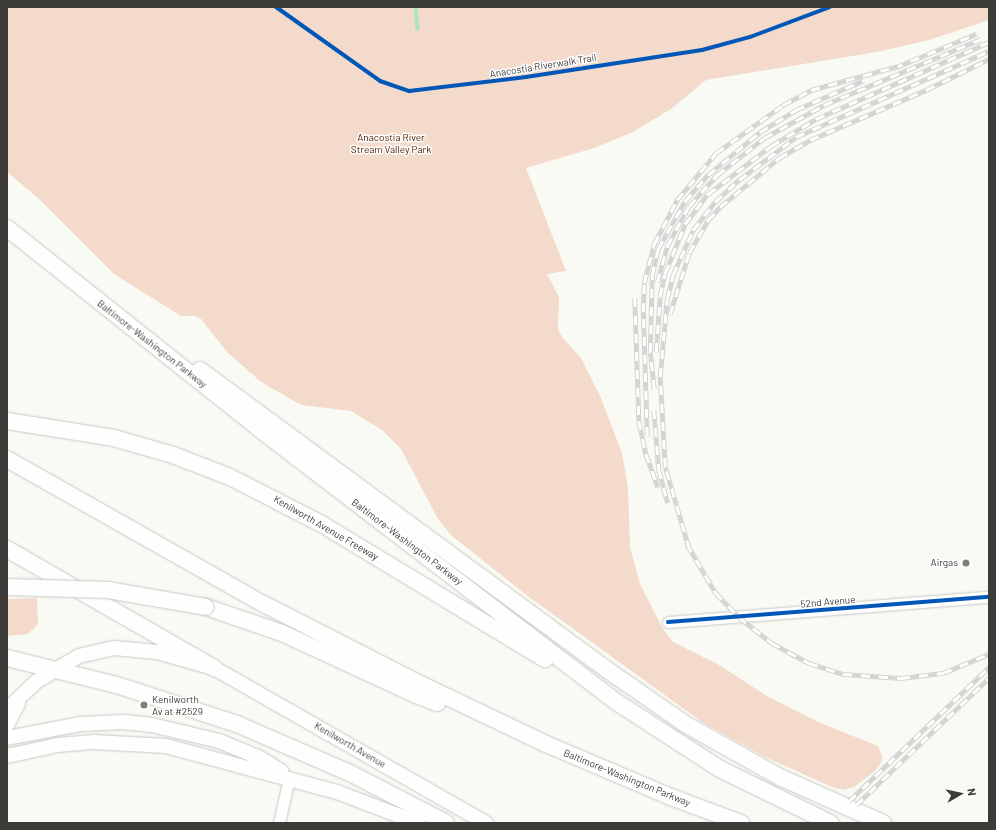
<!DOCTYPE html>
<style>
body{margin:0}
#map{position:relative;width:996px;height:830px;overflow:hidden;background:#fafaf5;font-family:Barlow,sans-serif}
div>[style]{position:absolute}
.green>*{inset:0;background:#f4daca}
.stream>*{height:3.5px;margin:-1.75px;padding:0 1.75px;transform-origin:1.75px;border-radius:1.75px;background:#ace4c3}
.roads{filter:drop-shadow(0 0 1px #c8c8c5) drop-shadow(0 0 1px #c8c8c5)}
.minor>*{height:11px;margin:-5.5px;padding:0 5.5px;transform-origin:5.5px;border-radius:5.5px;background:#fefefe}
.major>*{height:14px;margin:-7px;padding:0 7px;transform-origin:7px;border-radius:7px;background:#fefefe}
.highway>*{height:16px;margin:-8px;padding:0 8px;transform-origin:8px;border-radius:8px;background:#fefefe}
.rail>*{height:4.5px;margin-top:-2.25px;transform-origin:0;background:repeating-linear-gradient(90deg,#fff 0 9px,#d3d3d2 0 18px);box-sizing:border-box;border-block:1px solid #d3d3d2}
.bridges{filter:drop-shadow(0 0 1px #c8c8c5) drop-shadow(0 0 1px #c8c8c5)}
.highway-bridge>*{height:16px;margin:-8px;padding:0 8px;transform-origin:8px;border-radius:8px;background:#fefefe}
.cycleway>*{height:4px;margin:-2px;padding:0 2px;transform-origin:2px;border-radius:2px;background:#0057b8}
.dots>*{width:11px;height:11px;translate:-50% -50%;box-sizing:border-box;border:2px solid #fff;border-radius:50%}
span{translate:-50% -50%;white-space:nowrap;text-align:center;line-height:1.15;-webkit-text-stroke:3px #fff;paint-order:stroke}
.street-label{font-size:10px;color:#3d3c39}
.park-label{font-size:10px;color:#4f2005}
.poi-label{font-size:10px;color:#3d3c39}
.right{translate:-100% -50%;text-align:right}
.left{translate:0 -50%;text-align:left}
.frame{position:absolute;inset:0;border:8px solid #3d3c39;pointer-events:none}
.north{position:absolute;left:940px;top:774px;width:40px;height:40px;-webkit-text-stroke:3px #fff;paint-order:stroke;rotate:81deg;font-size:11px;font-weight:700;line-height:16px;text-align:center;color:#3d3c39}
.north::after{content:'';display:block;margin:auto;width:14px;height:18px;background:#3d3c39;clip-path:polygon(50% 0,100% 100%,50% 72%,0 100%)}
</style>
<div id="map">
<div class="green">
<i style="clip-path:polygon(7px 7px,989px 7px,989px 20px,929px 40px,877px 52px,706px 80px,671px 109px,631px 133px,594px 148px,526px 168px,566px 271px,547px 274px,559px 297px,558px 329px,562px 337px,581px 358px,601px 398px,622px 453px,628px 488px,630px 547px,640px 584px,663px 629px,673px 642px,721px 666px,765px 695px,818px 722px,878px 746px,882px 756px,881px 763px,875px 771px,854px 787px,843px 790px,832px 787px,763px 756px,702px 722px,525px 594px,452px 536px,438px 519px,401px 449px,382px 430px,351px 411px,301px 405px,261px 382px,227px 352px,201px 319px,195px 316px,181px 316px,114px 274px,39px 199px,7px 172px)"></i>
<i style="clip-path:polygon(37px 598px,38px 624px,28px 634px,7px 636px,7px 599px)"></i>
</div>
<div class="stream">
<i style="left:416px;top:7px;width:22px;rotate:85deg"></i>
</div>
<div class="roads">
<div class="minor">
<i style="left:668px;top:622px;width:322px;rotate:-4.5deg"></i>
<i style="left:279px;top:823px;width:46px;rotate:-77.5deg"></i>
</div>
<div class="major">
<i style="left:7px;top:709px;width:41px;rotate:-43deg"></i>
<i style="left:37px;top:681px;width:49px;rotate:-30.8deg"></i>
<i style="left:79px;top:656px;width:36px;rotate:-13deg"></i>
<i style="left:114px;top:648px;width:43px;rotate:5.3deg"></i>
<i style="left:157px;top:652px;width:59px;rotate:15.7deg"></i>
<i style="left:214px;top:668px;width:313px;rotate:29.7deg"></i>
<i style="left:7px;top:725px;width:25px;rotate:-63deg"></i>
<i style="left:7px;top:738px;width:74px;rotate:-10.9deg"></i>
<i style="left:80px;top:724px;width:44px;rotate:-2.6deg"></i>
<i style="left:124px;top:722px;width:28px;rotate:6deg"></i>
<i style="left:152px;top:725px;width:69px;rotate:13.4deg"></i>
<i style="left:219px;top:741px;width:44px;rotate:22.5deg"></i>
<i style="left:260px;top:758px;width:25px;rotate:32deg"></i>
<i style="left:7px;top:756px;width:52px;rotate:-12.2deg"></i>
<i style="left:58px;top:745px;width:36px;rotate:-5deg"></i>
<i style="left:94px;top:742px;width:72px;rotate:3.2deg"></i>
<i style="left:166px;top:746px;width:177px;rotate:15.1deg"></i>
<i style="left:337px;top:792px;width:87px;rotate:20.9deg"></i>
</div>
<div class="highway">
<i style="left:7px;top:228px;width:321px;rotate:38.5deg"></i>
<i style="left:258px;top:428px;width:453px;rotate:37.4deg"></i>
<i style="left:618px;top:703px;width:121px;rotate:32.9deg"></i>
<i style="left:720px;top:769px;width:123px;rotate:26.1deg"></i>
<i style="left:200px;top:370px;width:504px;rotate:36.37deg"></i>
<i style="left:606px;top:669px;width:96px;rotate:34.8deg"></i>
<i style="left:685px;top:724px;width:109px;rotate:29.2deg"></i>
<i style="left:780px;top:777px;width:113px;rotate:24.1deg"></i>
<i style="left:7px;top:421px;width:108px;rotate:9deg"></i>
<i style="left:114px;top:438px;width:61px;rotate:16.1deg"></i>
<i style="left:173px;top:455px;width:61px;rotate:21.1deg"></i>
<i style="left:230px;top:477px;width:101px;rotate:27.1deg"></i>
<i style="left:320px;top:523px;width:263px;rotate:31.2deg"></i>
<i style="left:7px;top:459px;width:284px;rotate:29.5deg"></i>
<i style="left:254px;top:599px;width:184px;rotate:27.1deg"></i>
<i style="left:418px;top:683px;width:142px;rotate:25.5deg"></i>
<i style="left:546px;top:744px;width:136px;rotate:23deg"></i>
<i style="left:671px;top:797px;width:75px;rotate:20.4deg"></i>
<i style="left:7px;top:549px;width:239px;rotate:29.9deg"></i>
<i style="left:206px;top:607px;width:80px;rotate:18.9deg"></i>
<i style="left:282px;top:633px;width:145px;rotate:24.8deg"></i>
<i style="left:414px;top:694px;width:25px;rotate:21deg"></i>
<i style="left:7px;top:658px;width:113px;rotate:13.8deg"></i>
<i style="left:117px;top:685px;width:126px;rotate:18deg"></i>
<i style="left:237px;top:724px;width:125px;rotate:23.5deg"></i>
<i style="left:352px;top:774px;width:106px;rotate:27.5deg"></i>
</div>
</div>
<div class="rail">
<i style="left:894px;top:68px;width:89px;rotate:-22.5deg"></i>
<i style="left:657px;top:282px;width:37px;rotate:-74deg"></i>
<i style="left:667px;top:246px;width:46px;rotate:-61.2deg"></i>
<i style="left:689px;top:206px;width:42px;rotate:-47.9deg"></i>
<i style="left:717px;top:175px;width:60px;rotate:-38.2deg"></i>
<i style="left:764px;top:138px;width:68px;rotate:-28.8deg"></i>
<i style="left:824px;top:105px;width:170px;rotate:-22.8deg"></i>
<i style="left:635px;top:298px;width:123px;rotate:88.1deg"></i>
<i style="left:639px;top:421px;width:34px;rotate:78deg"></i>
<i style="left:646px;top:454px;width:35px;rotate:70deg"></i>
<i style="left:670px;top:314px;width:64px;rotate:-72.7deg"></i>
<i style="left:689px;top:253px;width:38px;rotate:-60deg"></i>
<i style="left:708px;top:220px;width:18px;rotate:-47deg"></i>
<i style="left:720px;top:207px;width:77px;rotate:-39.7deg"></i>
<i style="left:779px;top:158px;width:36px;rotate:-30deg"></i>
<i style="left:810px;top:140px;width:126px;rotate:-23.3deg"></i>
<i style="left:926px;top:90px;width:70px;rotate:-26.2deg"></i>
<i style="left:656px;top:352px;width:56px;rotate:-85.9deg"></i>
<i style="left:660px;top:296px;width:24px;rotate:-78deg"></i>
<i style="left:665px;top:273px;width:53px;rotate:-67.8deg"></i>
<i style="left:685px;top:224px;width:38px;rotate:-53deg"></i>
<i style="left:708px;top:194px;width:79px;rotate:-37.3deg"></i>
<i style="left:771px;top:146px;width:52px;rotate:-31deg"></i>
<i style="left:816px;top:119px;width:189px;rotate:-24deg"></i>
<i style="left:654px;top:389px;width:37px;rotate:-96deg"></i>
<i style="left:650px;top:352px;width:77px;rotate:-88.5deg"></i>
<i style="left:652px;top:275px;width:27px;rotate:-77deg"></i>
<i style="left:658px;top:249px;width:55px;rotate:-60.6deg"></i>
<i style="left:685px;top:201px;width:35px;rotate:-49deg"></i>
<i style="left:708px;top:175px;width:67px;rotate:-39.6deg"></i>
<i style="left:760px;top:132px;width:42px;rotate:-31.4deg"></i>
<i style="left:796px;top:110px;width:74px;rotate:-23.8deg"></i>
<i style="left:654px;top:410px;width:60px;rotate:85.2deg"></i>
<i style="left:659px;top:470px;width:34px;rotate:75deg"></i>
<i style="left:647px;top:436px;width:124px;rotate:-91.8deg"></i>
<i style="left:643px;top:312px;width:29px;rotate:-88deg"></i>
<i style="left:644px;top:283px;width:40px;rotate:-75.6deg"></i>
<i style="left:654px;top:244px;width:50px;rotate:-62.4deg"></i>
<i style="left:677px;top:200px;width:61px;rotate:-50.3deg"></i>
<i style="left:716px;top:153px;width:82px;rotate:-35.6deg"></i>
<i style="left:783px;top:105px;width:32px;rotate:-28deg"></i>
<i style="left:811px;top:90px;width:90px;rotate:-15.4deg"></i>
<i style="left:687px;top:544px;width:57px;rotate:59.4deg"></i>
<i style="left:716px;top:593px;width:33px;rotate:46deg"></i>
<i style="left:739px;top:617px;width:42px;rotate:38.2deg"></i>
<i style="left:772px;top:643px;width:42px;rotate:28.4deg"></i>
<i style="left:809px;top:663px;width:36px;rotate:18deg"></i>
<i style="left:843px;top:674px;width:58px;rotate:3.9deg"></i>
<i style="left:901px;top:678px;width:42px;rotate:-6.8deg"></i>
<i style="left:943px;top:673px;width:50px;rotate:-22.4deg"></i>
<i style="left:689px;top:549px;width:85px;rotate:-106.3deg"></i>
<i style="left:665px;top:467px;width:90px;rotate:-93.2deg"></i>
<i style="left:660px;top:377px;width:78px;rotate:-84.9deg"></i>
<i style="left:667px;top:299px;width:25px;rotate:-76deg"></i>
<i style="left:673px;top:275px;width:49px;rotate:-66deg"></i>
<i style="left:693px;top:230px;width:36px;rotate:-52deg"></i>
<i style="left:715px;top:202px;width:33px;rotate:-43deg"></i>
<i style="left:739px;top:180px;width:71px;rotate:-37deg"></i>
<i style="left:796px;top:137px;width:211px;rotate:-24deg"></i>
<i style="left:849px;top:801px;width:194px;rotate:-43.7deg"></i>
<i style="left:856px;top:805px;width:184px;rotate:-43.7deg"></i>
</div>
<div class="bridges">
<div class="highway-bridge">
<i style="left:7px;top:587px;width:101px;rotate:1.7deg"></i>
<i style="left:108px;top:590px;width:99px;rotate:9.8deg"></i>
</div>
</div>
<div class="cycleway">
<i style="left:276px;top:7px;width:128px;rotate:35.4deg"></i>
<i style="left:380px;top:81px;width:31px;rotate:19deg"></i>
<i style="left:409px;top:91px;width:118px;rotate:-6.8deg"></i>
<i style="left:526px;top:77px;width:178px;rotate:-8.7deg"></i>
<i style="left:702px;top:50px;width:50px;rotate:-15.2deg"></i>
<i style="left:750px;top:37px;width:85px;rotate:-20.6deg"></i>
<i style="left:668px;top:622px;width:322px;rotate:-4.5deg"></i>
</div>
<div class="dots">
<i style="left:966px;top:563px;background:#7f7e7b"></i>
<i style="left:144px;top:705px;background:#7f7e7b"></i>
</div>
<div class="street-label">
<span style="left:543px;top:66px;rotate:-9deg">Anacostia Riverwalk Trail</span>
<span style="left:152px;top:344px;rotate:38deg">Baltimore-Washington Parkway</span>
<span style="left:326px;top:528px;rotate:30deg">Kenilworth Avenue Freeway</span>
<span style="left:407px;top:542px;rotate:37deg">Baltimore-Washington Parkway</span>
<span style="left:828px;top:602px;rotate:-5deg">52nd Avenue</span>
<span style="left:350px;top:745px;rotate:30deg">Kenilworth Avenue</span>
<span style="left:627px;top:778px;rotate:22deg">Baltimore-Washington Parkway</span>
</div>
<div class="park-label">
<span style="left:391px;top:143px">Anacostia River<br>Stream Valley Park</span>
</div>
<div class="poi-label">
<span class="right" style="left:958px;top:563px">Airgas</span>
<span class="left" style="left:152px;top:705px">Kenilworth<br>Av at #2529</span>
</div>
<div class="frame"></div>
<div class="north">N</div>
</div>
